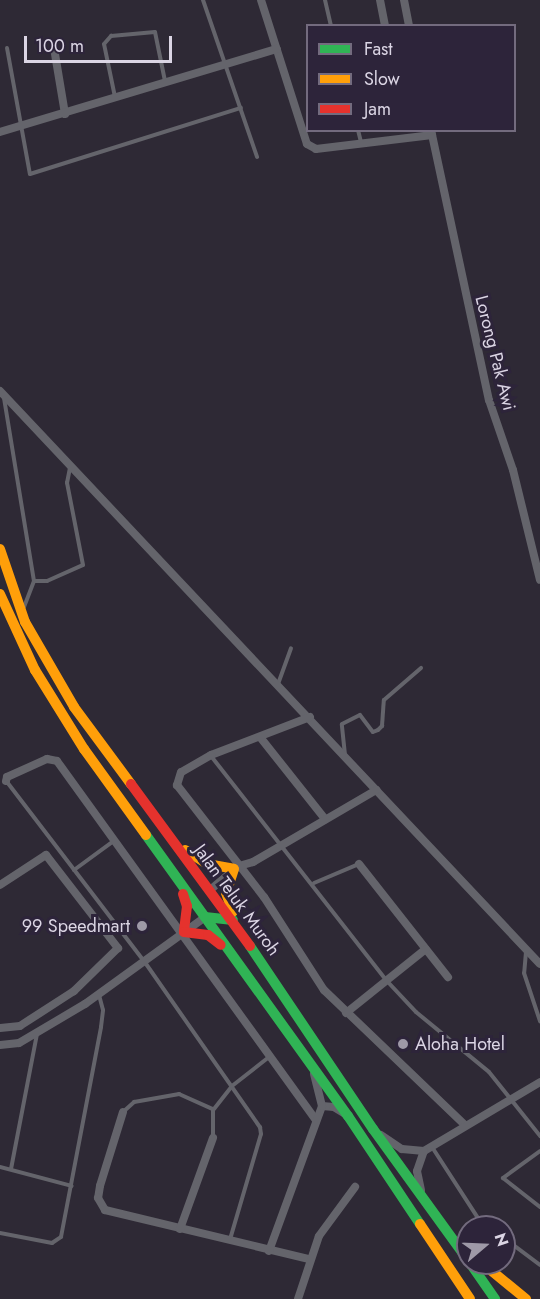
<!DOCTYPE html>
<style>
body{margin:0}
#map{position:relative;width:540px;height:1299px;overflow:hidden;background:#2e2935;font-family:Jost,sans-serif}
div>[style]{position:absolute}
.lane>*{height:4px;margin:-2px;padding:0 2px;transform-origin:2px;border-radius:2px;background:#64646b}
.street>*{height:8px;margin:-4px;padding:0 4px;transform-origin:4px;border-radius:4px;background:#64646b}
.fast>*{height:10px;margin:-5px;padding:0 5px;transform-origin:5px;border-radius:5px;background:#30b455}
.slow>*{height:10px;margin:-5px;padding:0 5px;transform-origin:5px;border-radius:5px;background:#ff9f0a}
.jam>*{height:10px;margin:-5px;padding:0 5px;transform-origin:5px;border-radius:5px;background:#e5322d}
.dots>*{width:16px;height:16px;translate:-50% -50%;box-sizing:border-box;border:3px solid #2d243a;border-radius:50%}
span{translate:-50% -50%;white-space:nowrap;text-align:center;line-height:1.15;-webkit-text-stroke:6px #2d243a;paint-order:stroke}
.street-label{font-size:18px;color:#dbd5e4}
.poi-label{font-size:18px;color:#dbd5e4}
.right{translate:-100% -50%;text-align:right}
.left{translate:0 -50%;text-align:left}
.legend{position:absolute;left:306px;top:24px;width:210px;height:108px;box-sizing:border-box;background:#2d243a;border:2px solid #736b7e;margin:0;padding:8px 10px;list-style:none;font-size:18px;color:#dbd5e4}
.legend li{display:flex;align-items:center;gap:12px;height:30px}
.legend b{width:30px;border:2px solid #736b7e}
.north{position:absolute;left:456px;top:1215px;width:60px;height:60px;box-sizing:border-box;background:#2d243a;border:2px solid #736b7e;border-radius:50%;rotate:71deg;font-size:16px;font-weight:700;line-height:24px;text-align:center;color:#dbd5e4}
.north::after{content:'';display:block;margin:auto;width:21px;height:27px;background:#9e99a7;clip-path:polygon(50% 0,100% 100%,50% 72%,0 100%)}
.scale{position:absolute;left:24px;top:36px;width:148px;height:27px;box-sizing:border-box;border:3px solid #dbd5e4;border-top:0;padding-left:8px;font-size:18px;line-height:21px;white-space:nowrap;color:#dbd5e4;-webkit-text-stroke:4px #2d243a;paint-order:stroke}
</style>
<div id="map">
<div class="lane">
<i style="left:203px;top:0;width:166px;rotate:71deg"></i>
<i style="left:325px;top:0;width:27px;rotate:77deg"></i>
<i style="left:7px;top:48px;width:128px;rotate:79.7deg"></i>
<i style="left:30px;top:174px;width:221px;rotate:-17.4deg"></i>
<i style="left:115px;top:97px;width:54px;rotate:-101.7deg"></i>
<i style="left:104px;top:44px;width:11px;rotate:-49deg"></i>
<i style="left:111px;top:36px;width:44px;rotate:-5.2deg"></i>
<i style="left:155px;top:32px;width:50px;rotate:78.5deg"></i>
<i style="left:358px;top:130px;width:12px;rotate:76deg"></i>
<i style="left:4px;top:398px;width:185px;rotate:80.7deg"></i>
<i style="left:34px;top:581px;width:28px;rotate:111deg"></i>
<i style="left:34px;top:581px;width:13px"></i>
<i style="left:47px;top:581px;width:39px;rotate:-24deg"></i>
<i style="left:83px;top:565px;width:84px;rotate:-101deg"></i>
<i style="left:67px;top:483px;width:16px;rotate:-79deg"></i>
<i style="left:278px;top:684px;width:38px;rotate:-70deg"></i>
<i style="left:345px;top:755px;width:31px;rotate:-96deg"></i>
<i style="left:342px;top:724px;width:20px;rotate:-27deg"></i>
<i style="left:360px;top:715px;width:21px;rotate:53deg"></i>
<i style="left:373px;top:732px;width:5px;rotate:-22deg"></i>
<i style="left:378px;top:730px;width:6px;rotate:-45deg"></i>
<i style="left:382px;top:726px;width:26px;rotate:-86deg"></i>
<i style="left:384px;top:700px;width:49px;rotate:-40.9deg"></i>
<i style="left:211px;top:756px;width:284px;rotate:52deg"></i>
<i style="left:386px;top:980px;width:44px;rotate:46.8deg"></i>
<i style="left:416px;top:1012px;width:94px;rotate:39.4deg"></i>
<i style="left:489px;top:1072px;width:82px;rotate:51.4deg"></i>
<i style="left:7px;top:782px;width:225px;rotate:52.6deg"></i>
<i style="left:144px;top:961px;width:203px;rotate:55.1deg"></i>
<i style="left:260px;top:1127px;width:7px;rotate:82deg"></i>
<i style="left:261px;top:1134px;width:109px;rotate:106.4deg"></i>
<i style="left:74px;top:870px;width:51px;rotate:-36.2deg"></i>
<i style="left:314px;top:883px;width:49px;rotate:-22.9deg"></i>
<i style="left:526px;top:952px;width:21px;rotate:95deg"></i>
<i style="left:524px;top:973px;width:51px;rotate:71.6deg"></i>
<i style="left:214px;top:1109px;width:29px;rotate:-52deg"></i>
<i style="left:232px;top:1086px;width:47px;rotate:-38.1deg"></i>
<i style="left:123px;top:1112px;width:15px;rotate:-42deg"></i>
<i style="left:134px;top:1102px;width:46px;rotate:-10.1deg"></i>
<i style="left:179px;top:1094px;width:37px;rotate:24deg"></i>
<i style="left:213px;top:1109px;width:29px;rotate:90deg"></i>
<i style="left:432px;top:1147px;width:85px;rotate:57.1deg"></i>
<i style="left:478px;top:1218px;width:14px;rotate:39deg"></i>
<i style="left:540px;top:1151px;width:46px;rotate:143.9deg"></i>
<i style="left:503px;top:1178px;width:47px;rotate:38.1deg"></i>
<i style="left:0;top:1167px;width:74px;rotate:14.8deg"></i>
<i style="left:11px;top:1169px;width:137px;rotate:-79.1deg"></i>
<i style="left:0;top:1233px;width:53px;rotate:10.9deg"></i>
<i style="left:52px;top:1243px;width:11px;rotate:-34deg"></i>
<i style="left:61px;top:1237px;width:214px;rotate:-79.2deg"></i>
<i style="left:101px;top:1027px;width:17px;rotate:-83deg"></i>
<i style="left:103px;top:1010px;width:16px;rotate:-105deg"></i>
<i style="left:504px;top:1238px;width:45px;rotate:36.9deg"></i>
</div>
<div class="street">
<i style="left:261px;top:0;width:151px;rotate:72.3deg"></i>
<i style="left:307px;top:144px;width:10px;rotate:29deg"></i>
<i style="left:316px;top:149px;width:117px;rotate:-6.9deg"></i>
<i style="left:380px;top:0;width:26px;rotate:79deg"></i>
<i style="left:404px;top:0;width:26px;rotate:79deg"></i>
<i style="left:54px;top:48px;width:67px;rotate:80.5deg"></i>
<i style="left:431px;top:130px;width:276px;rotate:77.9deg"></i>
<i style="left:489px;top:400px;width:74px;rotate:71.1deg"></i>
<i style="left:513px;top:470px;width:113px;rotate:76.2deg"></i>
<i style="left:0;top:132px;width:289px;rotate:-16.7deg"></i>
<i style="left:0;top:391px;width:787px;rotate:46.7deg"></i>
<i style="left:310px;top:717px;width:106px;rotate:159deg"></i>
<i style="left:211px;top:755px;width:34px;rotate:150deg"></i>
<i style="left:181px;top:772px;width:14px;rotate:107deg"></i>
<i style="left:177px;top:785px;width:142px;rotate:52.2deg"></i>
<i style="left:264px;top:897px;width:111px;rotate:57.2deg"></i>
<i style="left:324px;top:990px;width:195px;rotate:43.8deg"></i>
<i style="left:260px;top:737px;width:105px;rotate:51.6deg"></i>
<i style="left:6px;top:781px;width:4px;rotate:-76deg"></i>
<i style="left:7px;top:777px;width:44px;rotate:-24.2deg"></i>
<i style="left:47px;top:759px;width:10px;rotate:11deg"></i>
<i style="left:57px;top:761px;width:443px;rotate:54.2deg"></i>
<i style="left:359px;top:864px;width:144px;rotate:51.8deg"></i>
<i style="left:0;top:885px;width:55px;rotate:-33.1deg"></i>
<i style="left:46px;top:855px;width:118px;rotate:52.3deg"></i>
<i style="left:118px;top:948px;width:62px;rotate:135.7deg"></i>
<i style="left:74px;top:991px;width:64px;rotate:147.1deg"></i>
<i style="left:20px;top:1026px;width:20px;rotate:174deg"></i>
<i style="left:210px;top:890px;width:38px;rotate:-40deg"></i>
<i style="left:239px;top:866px;width:15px;rotate:-16deg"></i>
<i style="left:253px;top:862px;width:143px;rotate:-30.3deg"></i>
<i style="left:346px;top:1013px;width:102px;rotate:-38.7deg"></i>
<i style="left:0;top:1045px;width:19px;rotate:-6deg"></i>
<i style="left:19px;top:1043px;width:77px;rotate:-30.6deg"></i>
<i style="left:85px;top:1004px;width:148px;rotate:-35.9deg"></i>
<i style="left:322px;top:1106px;width:12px;rotate:5deg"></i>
<i style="left:334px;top:1107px;width:13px;rotate:32deg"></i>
<i style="left:123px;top:1112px;width:77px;rotate:107.3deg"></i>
<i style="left:100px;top:1186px;width:12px;rotate:99deg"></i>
<i style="left:98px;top:1198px;width:14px;rotate:60deg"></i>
<i style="left:105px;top:1210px;width:210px;rotate:13.5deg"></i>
<i style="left:381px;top:1135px;width:25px;rotate:34deg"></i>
<i style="left:402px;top:1149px;width:22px;rotate:5deg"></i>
<i style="left:424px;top:1151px;width:135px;rotate:-30.7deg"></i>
<i style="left:421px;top:1190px;width:19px;rotate:-102deg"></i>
<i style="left:417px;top:1171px;width:21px;rotate:-71deg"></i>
<i style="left:180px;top:1229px;width:97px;rotate:-70.1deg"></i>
<i style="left:269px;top:1251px;width:154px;rotate:-69.9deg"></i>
<i style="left:322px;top:1106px;width:33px;rotate:-104deg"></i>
<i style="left:298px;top:1299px;width:66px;rotate:-71.6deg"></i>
<i style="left:319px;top:1236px;width:61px;rotate:-53.7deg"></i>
</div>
<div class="fast">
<i style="left:146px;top:835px;width:346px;rotate:54.3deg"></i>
<i style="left:348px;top:1116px;width:130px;rotate:56.3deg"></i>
<i style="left:205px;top:917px;width:28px;rotate:6deg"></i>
<i style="left:250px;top:946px;width:220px;rotate:56.1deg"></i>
<i style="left:373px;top:1129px;width:162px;rotate:54.1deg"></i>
<i style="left:470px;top:1263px;width:44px;rotate:55.2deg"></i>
</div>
<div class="slow">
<i style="left:0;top:549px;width:77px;rotate:71.1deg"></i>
<i style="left:25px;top:622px;width:98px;rotate:60deg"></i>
<i style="left:74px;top:707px;width:96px;rotate:53.5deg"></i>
<i style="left:0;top:594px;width:84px;rotate:65.3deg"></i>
<i style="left:35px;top:670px;width:93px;rotate:58.2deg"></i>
<i style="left:84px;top:749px;width:106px;rotate:54.2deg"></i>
<i style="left:185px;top:850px;width:26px;rotate:32deg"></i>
<i style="left:207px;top:864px;width:27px;rotate:10deg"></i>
<i style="left:234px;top:869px;width:25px;rotate:108deg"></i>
<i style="left:226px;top:893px;width:20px;rotate:70deg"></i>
<i style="left:420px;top:1224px;width:90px;rotate:56.3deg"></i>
<i style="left:482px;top:1263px;width:57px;rotate:39.3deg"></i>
</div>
<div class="jam">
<i style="left:131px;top:784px;width:201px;rotate:53.7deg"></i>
<i style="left:183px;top:894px;width:13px;rotate:72deg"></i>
<i style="left:187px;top:906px;width:26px;rotate:97deg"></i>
<i style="left:184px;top:932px;width:24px;rotate:7deg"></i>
<i style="left:208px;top:935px;width:16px;rotate:38deg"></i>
</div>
<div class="dots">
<i style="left:142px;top:926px;background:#9e99a7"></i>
<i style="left:403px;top:1044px;background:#9e99a7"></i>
</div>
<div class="street-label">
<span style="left:495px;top:353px;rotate:76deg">Lorong Pak Awi</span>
<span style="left:237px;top:900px;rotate:54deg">Jalan Teluk Muroh</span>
</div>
<div class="poi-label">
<span class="right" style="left:130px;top:926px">99 Speedmart</span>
<span class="left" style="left:415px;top:1044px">Aloha Hotel</span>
</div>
<ul class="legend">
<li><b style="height:8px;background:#30b455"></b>Fast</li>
<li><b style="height:8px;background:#ff9f0a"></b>Slow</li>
<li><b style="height:8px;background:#e5322d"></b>Jam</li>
</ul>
<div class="north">N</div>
<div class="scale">100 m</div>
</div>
